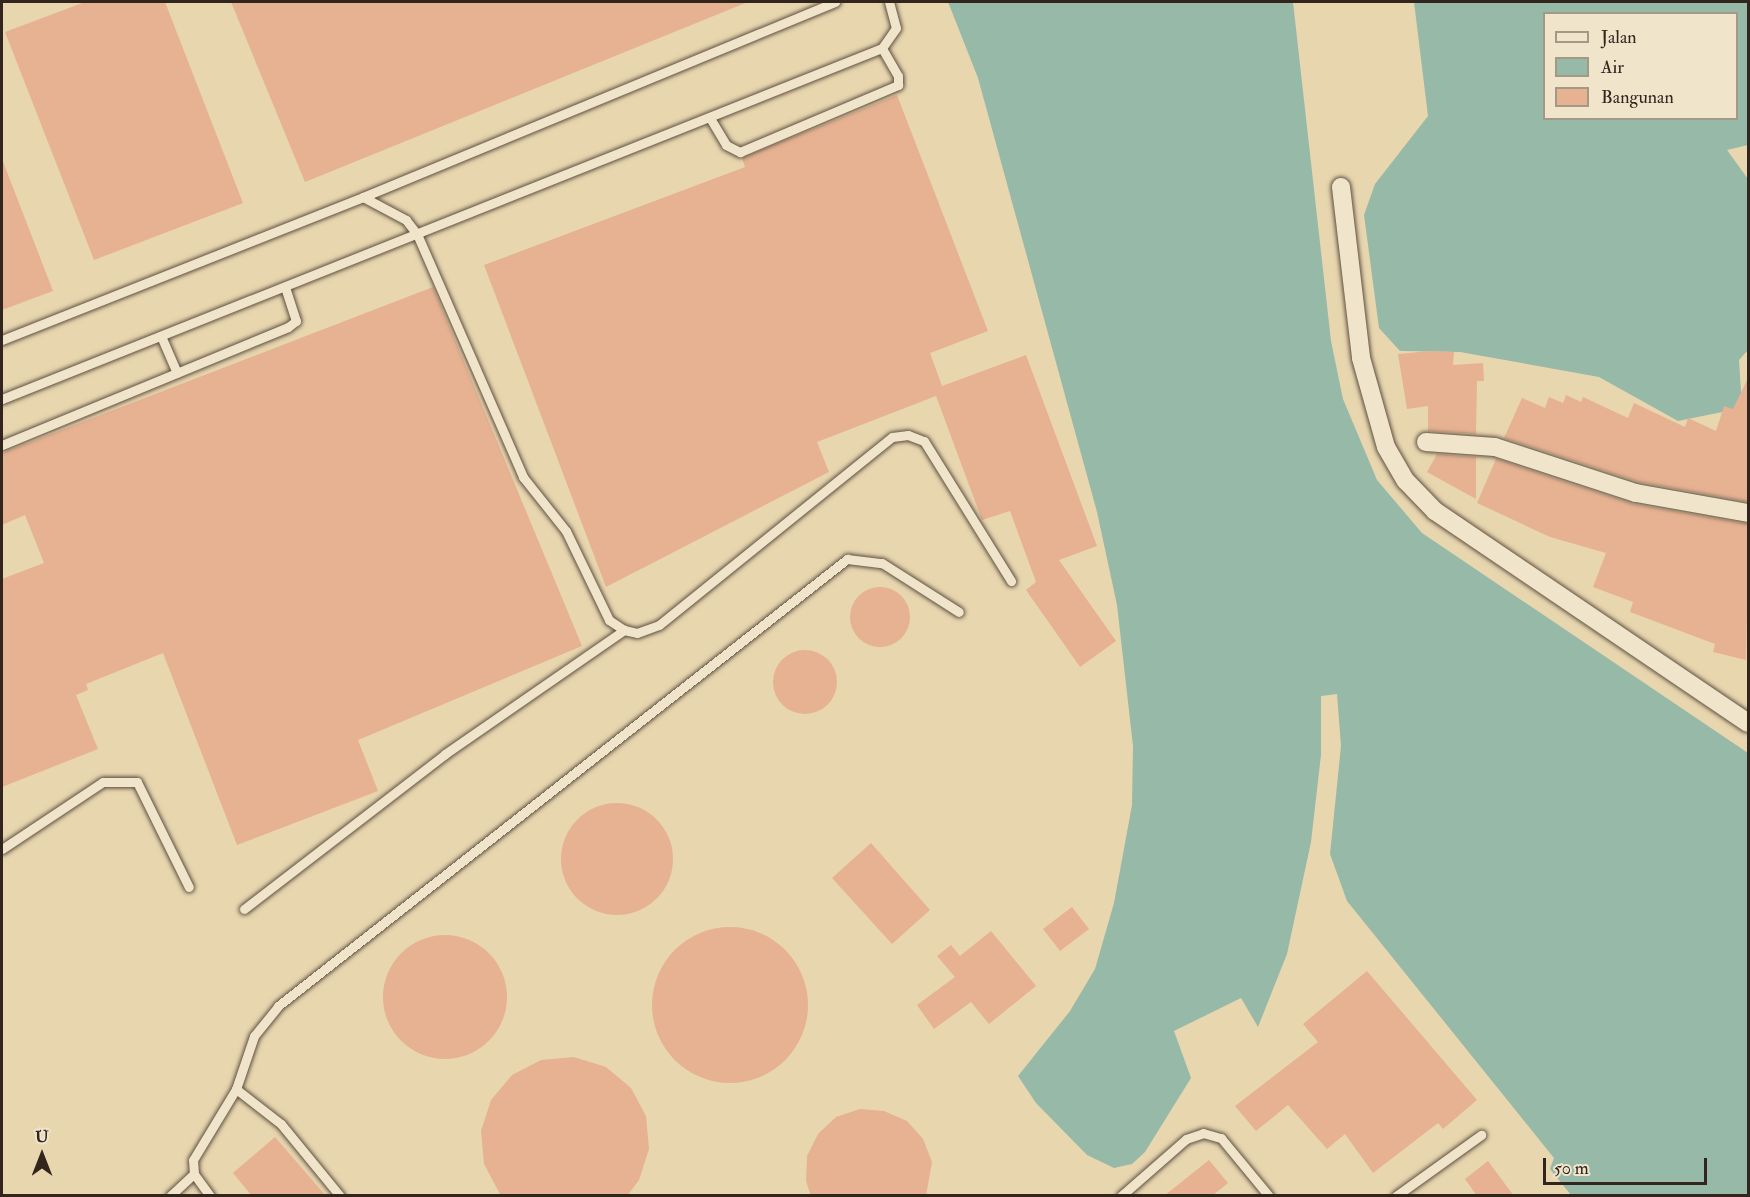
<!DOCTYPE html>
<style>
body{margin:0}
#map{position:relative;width:1750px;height:1197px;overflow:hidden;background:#e8d6af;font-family:"IM FELL Double Pica",serif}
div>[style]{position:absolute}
.water>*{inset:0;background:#97b9a8}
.building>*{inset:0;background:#e6b292}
.round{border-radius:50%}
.roads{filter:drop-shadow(0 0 2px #5f5142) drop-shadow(0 0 2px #5f5142)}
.lane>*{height:9px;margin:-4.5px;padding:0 4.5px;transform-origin:4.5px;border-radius:4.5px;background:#f0e4cb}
.street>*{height:18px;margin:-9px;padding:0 9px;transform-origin:9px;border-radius:9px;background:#f0e4cb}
span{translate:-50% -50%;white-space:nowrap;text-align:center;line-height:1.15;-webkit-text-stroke:4.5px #f0e4cb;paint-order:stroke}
.frame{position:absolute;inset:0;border:3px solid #31251e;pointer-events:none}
.legend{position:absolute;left:1543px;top:12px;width:195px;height:108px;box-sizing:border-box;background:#f0e4cb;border:2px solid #a49886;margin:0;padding:8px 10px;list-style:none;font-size:18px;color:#31251e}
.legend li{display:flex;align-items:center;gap:12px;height:30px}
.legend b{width:30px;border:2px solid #a49886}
.north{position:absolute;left:12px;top:1125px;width:60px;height:60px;-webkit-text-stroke:4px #f0e4cb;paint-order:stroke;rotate:0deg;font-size:16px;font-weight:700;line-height:24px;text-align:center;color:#31251e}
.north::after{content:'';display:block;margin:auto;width:21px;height:27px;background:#31251e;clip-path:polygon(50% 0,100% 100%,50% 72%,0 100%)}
.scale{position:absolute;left:1543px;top:1158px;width:164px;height:27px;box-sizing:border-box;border:3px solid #31251e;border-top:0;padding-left:8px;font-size:18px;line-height:21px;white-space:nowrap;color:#31251e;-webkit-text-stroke:4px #f0e4cb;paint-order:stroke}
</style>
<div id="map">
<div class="water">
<i style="clip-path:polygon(948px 2px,1293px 2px,1331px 341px,1343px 399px,1377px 480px,1422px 533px,1748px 753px,1748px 1195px,1571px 1195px,1550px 1169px,1554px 1158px,1347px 901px,1330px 854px,1341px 746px,1337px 694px,1321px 696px,1321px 755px,1311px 842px,1287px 954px,1258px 1027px,1241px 998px,1174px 1031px,1191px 1078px,1145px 1152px,1132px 1164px,1114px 1168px,1087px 1155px,1036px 1103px,1018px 1076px,1070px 1011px,1095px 969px,1114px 903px,1132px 805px,1133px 746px,1117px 605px,1097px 512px,978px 78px)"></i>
<i style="clip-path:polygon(evenodd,1414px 2px,1748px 2px,1748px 145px,1727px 150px,1748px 179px,1748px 350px,1739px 360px,1742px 408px,1678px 421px,1599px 377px,1460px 352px,1400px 351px,1379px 328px,1364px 215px,1375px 184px,1428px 116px,1414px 2px,1544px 14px,1736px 14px,1736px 118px,1544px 118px,1544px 14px)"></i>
</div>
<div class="building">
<i style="clip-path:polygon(85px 2px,165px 2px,243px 203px,94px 260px,5px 32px)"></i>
<i style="clip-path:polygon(231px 2px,748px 2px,305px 182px)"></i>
<i style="clip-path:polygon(897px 95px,988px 331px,930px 353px,942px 386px,1026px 355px,1097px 546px,1059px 560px,1116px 641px,1080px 667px,1026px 590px,1036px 582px,1010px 511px,982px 520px,936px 396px,817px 442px,829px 472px,606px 587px,484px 265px,745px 167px,742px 158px)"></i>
<i style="clip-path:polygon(2px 159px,53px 291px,2px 310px)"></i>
<i style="clip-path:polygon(433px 287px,582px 646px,358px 740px,378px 791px,237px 845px,163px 653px,86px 684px,88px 690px,76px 695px,98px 749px,2px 787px,2px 579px,44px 563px,25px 515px,2px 525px,2px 453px)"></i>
<i style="clip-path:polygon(1430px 351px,1454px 352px,1453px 365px,1483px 363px,1484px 381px,1477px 381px,1476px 434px,1428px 431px,1428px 406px,1407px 409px,1398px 354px)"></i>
<i style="clip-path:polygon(1749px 376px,1749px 502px,1639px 482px,1504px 438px,1522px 398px,1545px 408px,1549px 397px,1563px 403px,1566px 395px,1581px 402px,1583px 397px,1628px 418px,1634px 403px,1685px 427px,1688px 418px,1716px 431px,1724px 406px,1733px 409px)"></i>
<i style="clip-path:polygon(1437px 454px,1476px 457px,1476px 499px,1427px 472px)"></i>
<i style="clip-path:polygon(1496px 459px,1633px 504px,1749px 524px,1746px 660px,1713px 652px,1715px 644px,1630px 612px,1633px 602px,1593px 587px,1606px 553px,1550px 537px,1477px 503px)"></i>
<i class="round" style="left:850px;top:587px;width:60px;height:60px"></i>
<i class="round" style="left:773px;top:650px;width:64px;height:64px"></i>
<i class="round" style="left:561px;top:803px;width:112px;height:112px"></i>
<i style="clip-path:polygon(871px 843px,930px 910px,892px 944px,832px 878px)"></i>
<i style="clip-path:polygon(1072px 907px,1089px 929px,1060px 951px,1043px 929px)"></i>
<i class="round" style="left:652px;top:927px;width:156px;height:156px"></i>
<i style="clip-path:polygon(991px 931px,1036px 986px,989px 1024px,971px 1002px,934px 1029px,917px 1005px,955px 977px,937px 956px,951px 945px,960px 956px)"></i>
<i class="round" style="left:383px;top:935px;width:124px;height:124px"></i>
<i style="clip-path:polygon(1367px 971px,1477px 1100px,1443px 1129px,1438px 1123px,1373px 1173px,1345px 1134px,1327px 1149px,1288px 1105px,1256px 1131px,1235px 1106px,1318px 1042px,1303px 1024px)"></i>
<i style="clip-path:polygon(574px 1057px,606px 1067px,631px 1088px,646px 1116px,649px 1149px,639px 1180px,627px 1196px,501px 1196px,484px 1164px,481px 1131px,491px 1100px,512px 1075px,541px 1060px)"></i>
<i style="clip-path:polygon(860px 1109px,884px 1111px,907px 1121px,923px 1139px,932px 1162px,926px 1196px,811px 1196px,806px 1181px,807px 1156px,818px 1134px,836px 1117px)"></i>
<i style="clip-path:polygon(275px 1137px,326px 1196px,252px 1196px,233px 1173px)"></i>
<i style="clip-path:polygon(1209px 1160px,1228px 1183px,1212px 1196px,1164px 1196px)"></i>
<i style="clip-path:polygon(1488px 1161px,1514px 1196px,1477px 1196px,1465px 1179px)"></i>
</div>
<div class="roads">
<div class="lane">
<i style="left:710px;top:118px;width:31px;rotate:59deg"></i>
<i style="left:726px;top:145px;width:16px;rotate:27deg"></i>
<i style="left:740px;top:152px;width:172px;rotate:-23deg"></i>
<i style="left:898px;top:85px;width:9px;rotate:-90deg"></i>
<i style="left:898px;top:76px;width:32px;rotate:-120deg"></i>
<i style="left:363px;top:197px;width:49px;rotate:28.1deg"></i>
<i style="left:406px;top:220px;width:18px;rotate:52deg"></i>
<i style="left:417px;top:234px;width:265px;rotate:66.4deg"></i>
<i style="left:523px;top:477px;width:69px;rotate:51.5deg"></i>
<i style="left:566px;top:531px;width:99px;rotate:64.2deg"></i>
<i style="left:609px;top:620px;width:18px;rotate:34deg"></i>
<i style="left:624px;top:630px;width:13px;rotate:13deg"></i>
<i style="left:637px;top:633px;width:23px;rotate:-20deg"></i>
<i style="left:659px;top:625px;width:299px;rotate:-38.9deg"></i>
<i style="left:892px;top:437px;width:16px;rotate:-7deg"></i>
<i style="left:908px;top:435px;width:17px;rotate:21deg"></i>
<i style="left:924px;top:441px;width:165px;rotate:58.1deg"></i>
<i style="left:161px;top:336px;width:40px;rotate:66.6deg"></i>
<i style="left:2px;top:340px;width:388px;rotate:-21.6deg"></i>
<i style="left:363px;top:197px;width:511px;rotate:-22.45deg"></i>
<i style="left:2px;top:399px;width:947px;rotate:-21.75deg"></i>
<i style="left:882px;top:48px;width:24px;rotate:-55deg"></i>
<i style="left:896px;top:28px;width:27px;rotate:-105deg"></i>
<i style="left:2px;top:445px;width:309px;rotate:-22.4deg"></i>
<i style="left:288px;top:327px;width:10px;rotate:-37deg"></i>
<i style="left:296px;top:321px;width:35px;rotate:-108deg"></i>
<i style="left:2px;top:849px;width:121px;rotate:-33.6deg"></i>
<i style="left:103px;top:782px;width:34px"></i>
<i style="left:137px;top:782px;width:117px;rotate:63.7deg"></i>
<i style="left:244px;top:909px;width:254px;rotate:-37.6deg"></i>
<i style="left:445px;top:754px;width:218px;rotate:-34.7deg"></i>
<i style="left:170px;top:1196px;width:33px;rotate:-43deg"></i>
<i style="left:210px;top:1196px;width:27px;rotate:-126deg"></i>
<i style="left:194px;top:1174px;width:14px;rotate:-94deg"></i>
<i style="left:193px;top:1160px;width:83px;rotate:-58.8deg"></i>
<i style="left:340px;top:1196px;width:93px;rotate:-129.3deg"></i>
<i style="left:281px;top:1124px;width:57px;rotate:-142.1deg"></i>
<i style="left:236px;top:1089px;width:56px;rotate:-71.2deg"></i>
<i style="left:254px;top:1036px;width:38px;rotate:-51deg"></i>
<i style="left:278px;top:1006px;width:724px;rotate:-38.15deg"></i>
<i style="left:847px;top:559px;width:35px;rotate:7deg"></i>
<i style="left:882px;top:563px;width:91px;rotate:32.5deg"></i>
<i style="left:1121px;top:1196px;width:86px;rotate:-41.2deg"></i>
<i style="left:1186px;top:1139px;width:18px;rotate:-19deg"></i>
<i style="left:1203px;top:1133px;width:19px;rotate:16deg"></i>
<i style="left:1221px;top:1138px;width:75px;rotate:50.4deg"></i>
<i style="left:1396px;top:1196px;width:105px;rotate:-35.7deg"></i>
</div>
<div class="street">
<i style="left:1341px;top:187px;width:172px;rotate:83.3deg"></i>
<i style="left:1361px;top:358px;width:92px;rotate:74.3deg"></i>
<i style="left:1386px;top:447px;width:39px;rotate:60deg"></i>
<i style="left:1406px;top:481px;width:42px;rotate:46deg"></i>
<i style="left:1435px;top:511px;width:378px;rotate:34.1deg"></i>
<i style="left:1426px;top:442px;width:69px;rotate:4.1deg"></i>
<i style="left:1495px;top:447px;width:148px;rotate:18.1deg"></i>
<i style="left:1636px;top:493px;width:114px;rotate:10.1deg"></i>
</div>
</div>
<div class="frame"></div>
<ul class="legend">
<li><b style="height:8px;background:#f0e4cb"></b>Jalan</li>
<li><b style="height:16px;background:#97b9a8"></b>Air</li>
<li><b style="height:16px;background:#e6b292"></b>Bangunan</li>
</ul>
<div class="north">U</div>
<div class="scale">50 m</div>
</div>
